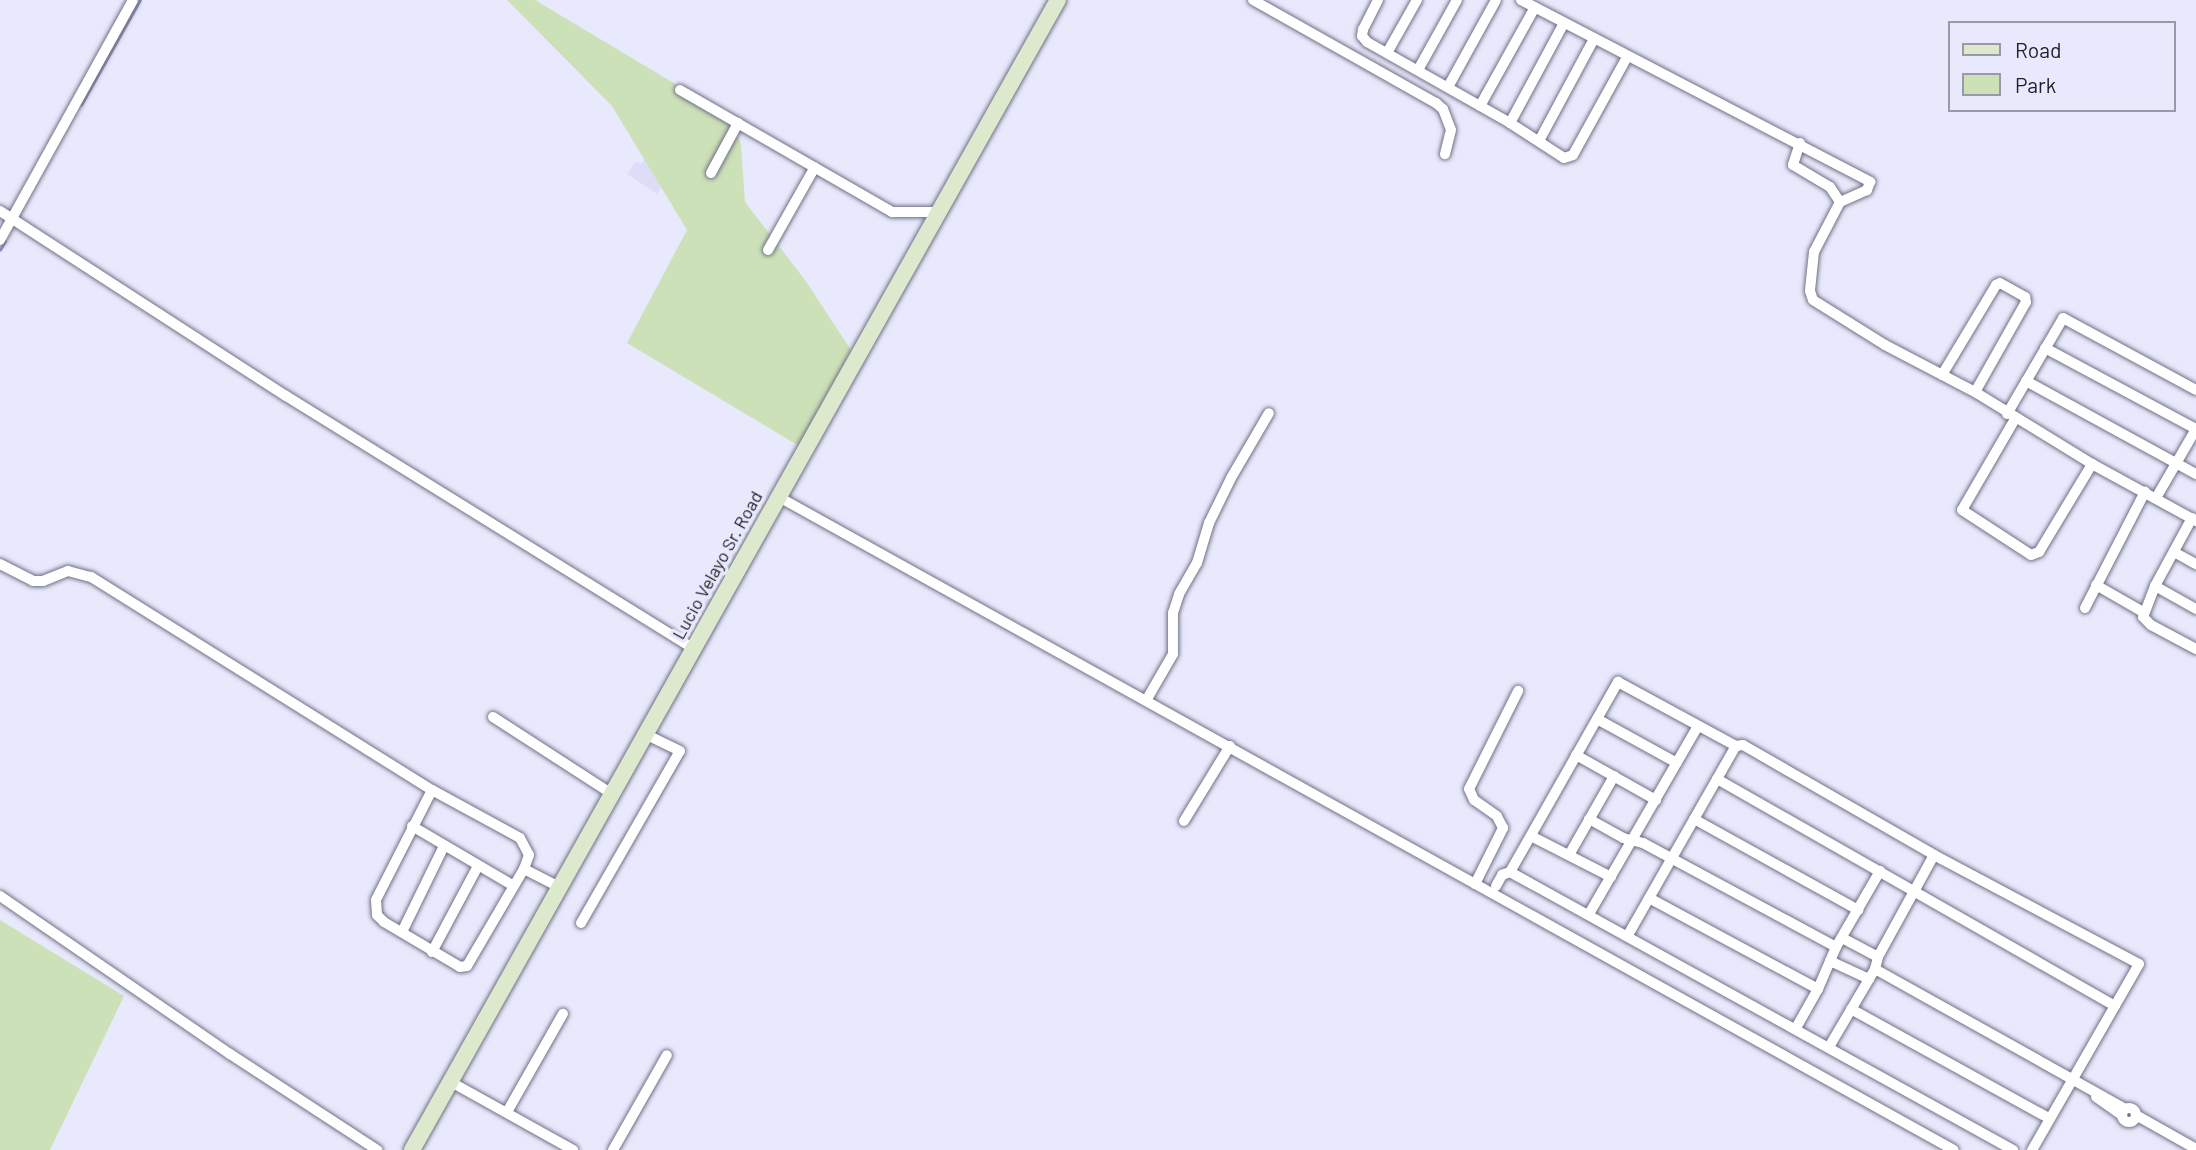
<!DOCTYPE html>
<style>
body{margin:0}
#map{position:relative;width:2196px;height:1150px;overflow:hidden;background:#e9e9fd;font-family:Barlow,sans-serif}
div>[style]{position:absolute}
.built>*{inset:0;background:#ddddf7}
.green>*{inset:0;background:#cce1b7}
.stream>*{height:2.5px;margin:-1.25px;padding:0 1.25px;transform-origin:1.25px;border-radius:1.25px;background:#8c8bb5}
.roads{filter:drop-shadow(0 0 2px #717186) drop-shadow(0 0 2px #717186)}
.minor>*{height:10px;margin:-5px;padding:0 5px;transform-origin:5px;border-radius:5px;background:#fff}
.minor>.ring{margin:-5px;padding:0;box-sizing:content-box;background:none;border:10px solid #fff;border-radius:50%}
.secondary>*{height:16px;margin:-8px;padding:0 8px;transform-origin:8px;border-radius:8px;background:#dce9cd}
span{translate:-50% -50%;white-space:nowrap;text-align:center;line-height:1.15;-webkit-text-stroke:7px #e9e9fd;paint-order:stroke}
.street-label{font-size:18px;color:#202029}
.legend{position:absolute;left:1948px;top:21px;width:228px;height:91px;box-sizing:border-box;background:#e9e9fd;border:2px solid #9999a8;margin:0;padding:9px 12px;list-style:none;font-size:21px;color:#202029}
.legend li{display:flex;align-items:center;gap:14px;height:35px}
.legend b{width:35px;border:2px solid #9999a8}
</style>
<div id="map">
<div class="built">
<i style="clip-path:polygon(649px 154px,672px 169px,657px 194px,627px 174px,635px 162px,641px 164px)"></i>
</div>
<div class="green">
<i style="clip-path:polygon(507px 0,535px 0,732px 118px,741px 145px,745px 202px,805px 280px,851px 350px,799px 446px,627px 343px,687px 230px,612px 106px)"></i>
<i style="clip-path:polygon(0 920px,124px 996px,50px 1150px,0 1150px)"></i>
</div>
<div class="stream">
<i style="left:81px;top:105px;width:120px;rotate:-60.7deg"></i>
<i style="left:0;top:250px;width:10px;rotate:-61deg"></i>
</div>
<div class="roads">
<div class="minor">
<i style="left:1253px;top:0;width:210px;rotate:29.4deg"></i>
<i style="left:1436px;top:103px;width:9px;rotate:41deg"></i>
<i style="left:1443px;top:109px;width:22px;rotate:69deg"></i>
<i style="left:1451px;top:130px;width:25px;rotate:104deg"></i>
<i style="left:1378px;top:0;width:33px;rotate:117deg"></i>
<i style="left:1363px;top:29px;width:7px;rotate:98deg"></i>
<i style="left:1362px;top:36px;width:8px;rotate:50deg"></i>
<i style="left:1367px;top:42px;width:164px;rotate:29.5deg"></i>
<i style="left:1510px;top:123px;width:64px;rotate:32.9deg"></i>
<i style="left:1564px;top:158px;width:9px;rotate:-18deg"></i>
<i style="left:1573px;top:155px;width:112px;rotate:-61.1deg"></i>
<i style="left:1521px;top:0;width:394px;rotate:27.5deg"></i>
<i style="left:1870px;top:182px;width:9px;rotate:111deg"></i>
<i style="left:1867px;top:190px;width:30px;rotate:156deg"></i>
<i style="left:1387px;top:53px;width:61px;rotate:-60.5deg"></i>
<i style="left:1418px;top:70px;width:80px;rotate:-60.9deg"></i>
<i style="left:1448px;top:87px;width:99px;rotate:-61.1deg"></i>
<i style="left:680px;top:90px;width:245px;rotate:29.9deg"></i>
<i style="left:892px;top:212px;width:45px"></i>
<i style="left:1480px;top:106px;width:113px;rotate:-60.9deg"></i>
<i style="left:1510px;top:123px;width:114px;rotate:-61.6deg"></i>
<i style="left:1539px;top:141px;width:116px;rotate:-61.7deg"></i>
<i style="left:1800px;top:143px;width:23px;rotate:108deg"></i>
<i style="left:1793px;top:165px;width:43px;rotate:30.7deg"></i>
<i style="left:1830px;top:187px;width:18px;rotate:56deg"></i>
<i style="left:1840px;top:202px;width:56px;rotate:117.5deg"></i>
<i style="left:1814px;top:252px;width:39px;rotate:96deg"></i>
<i style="left:1810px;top:291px;width:9px;rotate:72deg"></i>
<i style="left:1813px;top:300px;width:85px;rotate:32deg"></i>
<i style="left:1885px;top:345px;width:102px;rotate:27.6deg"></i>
<i style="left:1975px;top:392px;width:137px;rotate:31.6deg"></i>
<i style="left:2092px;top:464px;width:119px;rotate:28.7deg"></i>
<i style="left:711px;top:173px;width:57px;rotate:-61.6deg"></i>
<i style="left:0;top:211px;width:341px;rotate:32.9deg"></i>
<i style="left:286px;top:396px;width:479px;rotate:31.8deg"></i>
<i style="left:0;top:240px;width:274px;rotate:-61deg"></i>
<i style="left:768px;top:250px;width:95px;rotate:-60.5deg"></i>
<i style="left:2045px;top:348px;width:171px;rotate:28.2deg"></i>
<i style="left:1942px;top:375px;width:105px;rotate:-59deg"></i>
<i style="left:1996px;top:285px;width:4px;rotate:-27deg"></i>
<i style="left:2000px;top:283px;width:29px;rotate:29deg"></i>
<i style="left:2025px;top:297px;width:5px;rotate:79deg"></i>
<i style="left:2026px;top:302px;width:103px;rotate:119.5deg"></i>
<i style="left:2026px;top:381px;width:194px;rotate:28.7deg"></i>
<i style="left:2007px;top:414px;width:111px;rotate:-59.7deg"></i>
<i style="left:2063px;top:318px;width:151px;rotate:28.4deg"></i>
<i style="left:2015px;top:419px;width:105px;rotate:120.2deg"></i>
<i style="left:1962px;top:510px;width:82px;rotate:33.1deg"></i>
<i style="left:2031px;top:555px;width:9px;rotate:-21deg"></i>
<i style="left:2039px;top:552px;width:103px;rotate:-58.9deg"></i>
<i style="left:777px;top:496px;width:1346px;rotate:29.06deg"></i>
<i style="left:2156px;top:498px;width:80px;rotate:-59.9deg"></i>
<i style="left:2192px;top:518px;width:77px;rotate:118.6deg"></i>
<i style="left:2155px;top:586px;width:33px;rotate:111deg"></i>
<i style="left:2143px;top:617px;width:11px;rotate:45deg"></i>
<i style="left:2151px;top:625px;width:51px;rotate:28.1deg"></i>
<i style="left:2174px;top:552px;width:25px;rotate:29deg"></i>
<i style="left:0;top:564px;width:37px;rotate:27deg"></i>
<i style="left:33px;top:581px;width:10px"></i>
<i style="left:43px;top:581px;width:27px;rotate:-22deg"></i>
<i style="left:68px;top:571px;width:24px;rotate:15deg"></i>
<i style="left:91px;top:577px;width:402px;rotate:32deg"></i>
<i style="left:432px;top:790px;width:100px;rotate:28.6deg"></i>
<i style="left:520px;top:838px;width:19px;rotate:62deg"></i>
<i style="left:529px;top:855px;width:15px;rotate:110deg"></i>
<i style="left:524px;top:869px;width:39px;rotate:27deg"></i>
<i style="left:2096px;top:585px;width:54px;rotate:29.9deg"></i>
<i style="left:2155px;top:586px;width:47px;rotate:29.3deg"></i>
<i style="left:2085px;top:608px;width:131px;rotate:-62.7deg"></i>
<i style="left:1147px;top:699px;width:52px;rotate:-60deg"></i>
<i style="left:1173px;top:654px;width:41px;rotate:-90deg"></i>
<i style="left:1173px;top:613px;width:20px;rotate:-72deg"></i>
<i style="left:1179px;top:594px;width:36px;rotate:-60deg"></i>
<i style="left:1197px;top:563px;width:42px;rotate:-73.3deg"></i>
<i style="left:1209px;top:523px;width:50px;rotate:-63.9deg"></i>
<i style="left:1231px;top:478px;width:75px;rotate:-59.7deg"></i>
<i style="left:493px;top:717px;width:142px;rotate:32.9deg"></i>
<i style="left:1597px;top:719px;width:91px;rotate:28.8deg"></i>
<i style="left:1576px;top:755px;width:92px;rotate:29.4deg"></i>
<i style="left:1717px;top:779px;width:458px;rotate:29.7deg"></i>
<i style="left:432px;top:790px;width:123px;rotate:117deg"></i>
<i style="left:376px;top:900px;width:15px;rotate:86deg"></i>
<i style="left:377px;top:915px;width:10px;rotate:45deg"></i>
<i style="left:384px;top:922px;width:88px;rotate:30.6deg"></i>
<i style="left:460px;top:967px;width:7px;rotate:-8deg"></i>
<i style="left:467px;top:966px;width:113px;rotate:-59.6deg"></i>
<i style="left:1589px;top:819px;width:39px;rotate:29deg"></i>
<i style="left:1623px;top:838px;width:21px;rotate:14deg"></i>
<i style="left:1643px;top:843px;width:219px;rotate:28.3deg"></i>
<i style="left:1694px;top:819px;width:188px;rotate:29deg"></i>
<i style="left:1184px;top:821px;width:88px;rotate:-58.5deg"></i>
<i style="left:412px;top:826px;width:118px;rotate:30.5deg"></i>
<i style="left:1531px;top:836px;width:90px;rotate:27.1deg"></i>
<i style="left:1569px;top:855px;width:91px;rotate:-60.3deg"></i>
<i style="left:1934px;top:855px;width:232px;rotate:28deg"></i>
<i style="left:2139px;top:964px;width:215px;rotate:119.9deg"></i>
<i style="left:1510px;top:872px;width:575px;rotate:28.93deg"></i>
<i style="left:1475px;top:884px;width:63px;rotate:-63.4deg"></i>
<i style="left:1503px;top:828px;width:13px;rotate:-117deg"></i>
<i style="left:1497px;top:816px;width:28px;rotate:-145deg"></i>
<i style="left:1474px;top:800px;width:12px;rotate:-114deg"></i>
<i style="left:1469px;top:789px;width:110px;rotate:-63.4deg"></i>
<i style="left:1496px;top:886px;width:13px;rotate:-61deg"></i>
<i style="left:1502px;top:875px;width:9px;rotate:-21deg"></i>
<i style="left:1510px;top:872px;width:219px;rotate:-60.4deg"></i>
<i style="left:1618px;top:682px;width:134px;rotate:28.5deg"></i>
<i style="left:1736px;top:746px;width:7px;rotate:-8deg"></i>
<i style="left:1743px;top:745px;width:220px;rotate:29.9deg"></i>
<i style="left:1934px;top:855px;width:116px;rotate:118.8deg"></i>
<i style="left:0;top:896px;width:279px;rotate:34.5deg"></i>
<i style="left:230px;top:1054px;width:176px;rotate:33.1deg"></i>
<i style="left:1649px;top:898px;width:192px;rotate:28.3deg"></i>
<i style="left:1589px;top:914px;width:217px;rotate:-59.9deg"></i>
<i style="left:581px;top:923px;width:198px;rotate:-60.1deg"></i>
<i style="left:680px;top:751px;width:39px;rotate:-154deg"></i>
<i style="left:402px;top:932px;width:96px;rotate:-64deg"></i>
<i style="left:1628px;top:935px;width:218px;rotate:-60.3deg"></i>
<i style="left:432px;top:952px;width:98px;rotate:-61.9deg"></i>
<i style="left:1830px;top:961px;width:43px;rotate:24.8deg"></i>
<i style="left:1869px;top:979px;width:12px;rotate:-59deg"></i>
<i style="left:1875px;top:969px;width:12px;rotate:-76deg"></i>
<i style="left:1878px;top:957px;width:40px;rotate:-152deg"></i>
<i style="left:1875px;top:969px;width:287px;rotate:29.2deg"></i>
<i style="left:1851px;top:1009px;width:227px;rotate:28.9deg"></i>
<i style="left:1796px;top:1028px;width:45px;rotate:-60.6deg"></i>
<i style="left:1818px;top:989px;width:46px;rotate:-66.8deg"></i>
<i style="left:1836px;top:947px;width:88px;rotate:-59.9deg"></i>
<i style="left:1829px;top:1047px;width:79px;rotate:-59.5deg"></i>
<i style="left:451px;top:1082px;width:140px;rotate:29.1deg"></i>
<i style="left:2096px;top:1097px;width:32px;rotate:35deg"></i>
<i class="ring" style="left:2122px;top:1108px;width:4px;height:4px"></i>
<i style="left:507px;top:1112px;width:113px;rotate:-60.3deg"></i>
<i style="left:2136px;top:1115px;width:69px;rotate:29.5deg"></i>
<i style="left:613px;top:1150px;width:109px;rotate:-60.4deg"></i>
</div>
<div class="secondary">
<i style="left:412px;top:1150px;width:1319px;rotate:-60.68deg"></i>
</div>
</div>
<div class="street-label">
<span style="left:717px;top:565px;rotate:-61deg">Lucio Velayo Sr. Road</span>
</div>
<ul class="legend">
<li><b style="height:9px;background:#dce9cd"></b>Road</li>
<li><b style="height:19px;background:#cce1b7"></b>Park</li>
</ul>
</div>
